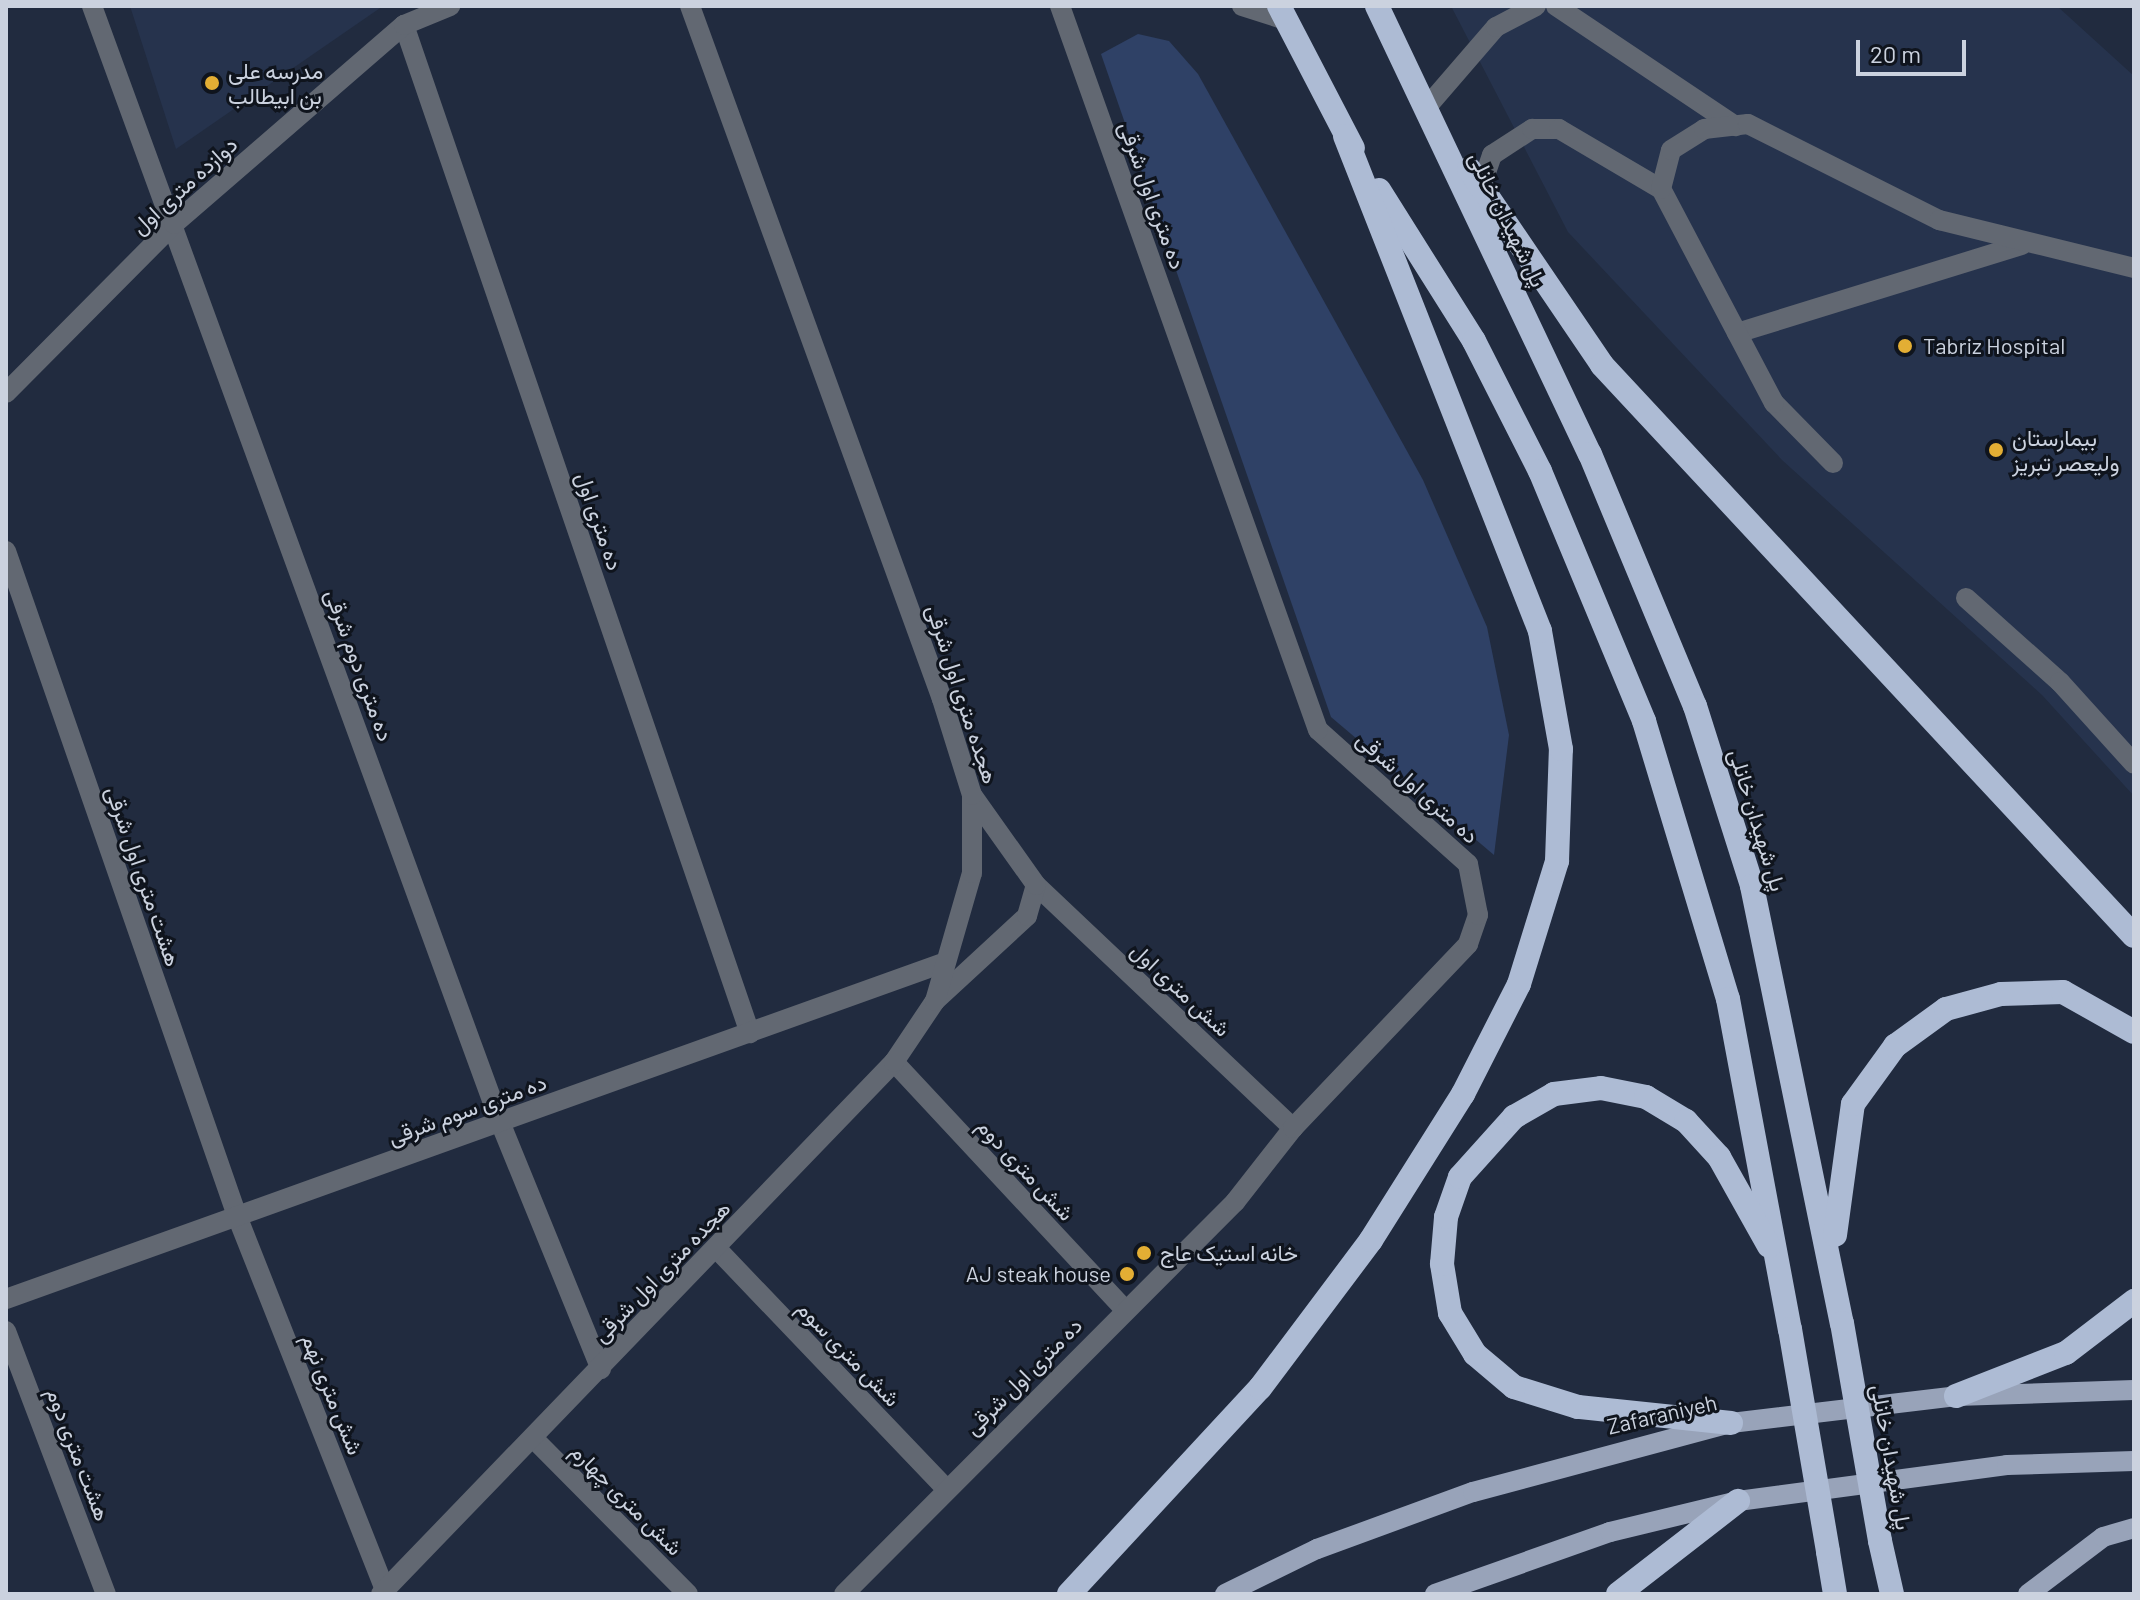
<!DOCTYPE html>
<meta charset="utf-8">
<style>
body{margin:0}
#map{position:relative;width:2140px;height:1600px;overflow:hidden;background:#212b3f;font-family:Barlow,Vazirmatn,sans-serif}
div>[style]{position:absolute}
.built>*{inset:0;background:#26334d}
.green>*{inset:0;background:#2f4166}
.minor>*{height:20px;margin:-10px;padding:0 10px;transform-origin:10px;border-radius:10px;background:#626872}
.major>*{height:20px;margin:-10px;padding:0 10px;transform-origin:10px;border-radius:10px;background:#98a3b9}
.highway>*{height:24px;margin:-12px;padding:0 12px;transform-origin:12px;border-radius:12px;background:#adbbd4}
.highway-bridge>*{height:24px;margin:-12px;padding:0 12px;transform-origin:12px;border-radius:12px;background:#adbbd4}
.dots>*{width:22px;height:22px;translate:-50% -50%;box-sizing:border-box;border:4px solid #0f141d;border-radius:50%}
span{translate:-50% -50%;white-space:nowrap;text-align:center;line-height:1.15;-webkit-text-stroke:6px #0f141d;paint-order:stroke}
.poi-label{font-size:22px;color:#cbd2df}
.left{translate:0 -50%;text-align:left}
.right{translate:-100% -50%;text-align:right}
.street-label{font-size:22px;color:#cbd2df}
.frame{position:absolute;inset:0;border:8px solid #cbd2df;pointer-events:none}
.scale{position:absolute;left:1856px;top:40px;width:110px;height:36px;box-sizing:border-box;border:4px solid #cbd2df;border-top:0;padding-left:10px;font-size:24px;line-height:28px;white-space:nowrap;color:#cbd2df;-webkit-text-stroke:6px #0f141d;paint-order:stroke}
</style>
<div id="map">
<div class="built">
<i style="clip-path:polygon(130px 6px,383px 6px,176px 149px)"></i>
<i style="clip-path:polygon(1451px 6px,2057px 6px,2134px 76px,2134px 796px,2042px 695px,1782px 460px,1568px 232px)"></i>
</div>
<div class="green">
<i style="clip-path:polygon(1138px 34px,1169px 41px,1198px 74px,1423px 480px,1487px 627px,1509px 735px,1494px 855px,1331px 717px,1101px 54px)"></i>
</div>
<div class="minor">
<i style="left:92px;top:6px;width:1188px;rotate:69.92deg"></i>
<i style="left:500px;top:1122px;width:267px;rotate:67.8deg"></i>
<i style="left:1242px;top:6px;width:46px;rotate:17.7deg"></i>
<i style="left:1556px;top:6px;width:216px;rotate:33.8deg"></i>
<i style="left:404px;top:25px;width:1066px;rotate:71.06deg"></i>
<i style="left:1426px;top:108px;width:107px;rotate:-49.2deg"></i>
<i style="left:1496px;top:27px;width:45px;rotate:-27.7deg"></i>
<i style="left:1481px;top:187px;width:34px;rotate:-71deg"></i>
<i style="left:1492px;top:155px;width:48px;rotate:-33deg"></i>
<i style="left:1532px;top:129px;width:27px"></i>
<i style="left:1559px;top:129px;width:118px;rotate:30.5deg"></i>
<i style="left:1737px;top:333px;width:298px;rotate:-17.2deg"></i>
<i style="left:6px;top:393px;width:238px;rotate:-45.2deg"></i>
<i style="left:174px;top:224px;width:304px;rotate:-40.9deg"></i>
<i style="left:404px;top:25px;width:50px;rotate:-22.4deg"></i>
<i style="left:1833px;top:463px;width:84px;rotate:-134.5deg"></i>
<i style="left:1774px;top:403px;width:242px;rotate:-117.8deg"></i>
<i style="left:1661px;top:189px;width:40px;rotate:-75.6deg"></i>
<i style="left:1671px;top:150px;width:39px;rotate:-32deg"></i>
<i style="left:1704px;top:129px;width:44px;rotate:-6.5deg"></i>
<i style="left:1748px;top:124px;width:214px;rotate:26.7deg"></i>
<i style="left:1939px;top:220px;width:201px;rotate:13.8deg"></i>
<i style="left:6px;top:551px;width:704px;rotate:70.84deg"></i>
<i style="left:237px;top:1216px;width:401px;rotate:68.4deg"></i>
<i style="left:1966px;top:598px;width:126px;rotate:41.8deg"></i>
<i style="left:2060px;top:682px;width:110px;rotate:47.9deg"></i>
<i style="left:1036px;top:885px;width:354px;rotate:43.4deg"></i>
<i style="left:935px;top:1001px;width:125px;rotate:-42.7deg"></i>
<i style="left:1027px;top:916px;width:32px;rotate:-74deg"></i>
<i style="left:1036px;top:885px;width:110px;rotate:-125.4deg"></i>
<i style="left:894px;top:1062px;width:338px;rotate:47deg"></i>
<i style="left:717px;top:1249px;width:332px;rotate:46.3deg"></i>
<i style="left:6px;top:1299px;width:995px;rotate:-19.73deg"></i>
<i style="left:6px;top:1331px;width:281px;rotate:69.2deg"></i>
<i style="left:533px;top:1438px;width:220px;rotate:45.2deg"></i>
<i style="left:381px;top:1594px;width:739px;rotate:-46.04deg"></i>
<i style="left:894px;top:1062px;width:73px;rotate:-56.1deg"></i>
<i style="left:935px;top:1001px;width:133px;rotate:-73.9deg"></i>
<i style="left:972px;top:873px;width:78px;rotate:-90deg"></i>
<i style="left:972px;top:795px;width:101px;rotate:-107.4deg"></i>
<i style="left:942px;top:699px;width:737px;rotate:-109.98deg"></i>
<i style="left:844px;top:1594px;width:554px;rotate:-45.07deg"></i>
<i style="left:1235px;top:1202px;width:94px;rotate:-51.9deg"></i>
<i style="left:1293px;top:1128px;width:254px;rotate:-46.4deg"></i>
<i style="left:1468px;top:944px;width:31px;rotate:-71deg"></i>
<i style="left:1478px;top:915px;width:52px;rotate:-101.1deg"></i>
<i style="left:1468px;top:864px;width:201px;rotate:-138.2deg"></i>
<i style="left:1318px;top:730px;width:769px;rotate:-109.61deg"></i>
</div>
<div class="major">
<i style="left:1225px;top:1594px;width:102px;rotate:-26.1deg"></i>
<i style="left:1317px;top:1549px;width:166px;rotate:-20.1deg"></i>
<i style="left:1473px;top:1492px;width:267px;rotate:-15deg"></i>
<i style="left:1731px;top:1423px;width:227px;rotate:-6.8deg"></i>
<i style="left:1956px;top:1396px;width:178px;rotate:-1.9deg"></i>
<i style="left:1435px;top:1594px;width:186px;rotate:-19.5deg"></i>
<i style="left:1610px;top:1532px;width:132px;rotate:-13.6deg"></i>
<i style="left:1738px;top:1501px;width:271px;rotate:-7.6deg"></i>
<i style="left:2007px;top:1465px;width:127px;rotate:-1.8deg"></i>
<i style="left:2028px;top:1594px;width:94px;rotate:-37.2deg"></i>
<i style="left:2103px;top:1537px;width:32px;rotate:-16deg"></i>
</div>
<div class="highway">
<i style="left:1279px;top:6px;width:160px;rotate:62.5deg"></i>
<i style="left:1377px;top:6px;width:496px;rotate:64.6deg"></i>
<i style="left:1590px;top:454px;width:273px;rotate:67.4deg"></i>
<i style="left:1695px;top:706px;width:189px;rotate:72.4deg"></i>
<i style="left:1752px;top:886px;width:446px;rotate:78.4deg"></i>
<i style="left:1469px;top:169px;width:237px;rotate:55.8deg"></i>
<i style="left:1602px;top:365px;width:780px;rotate:47.03deg"></i>
<i style="left:1379px;top:190px;width:178px;rotate:57.8deg"></i>
<i style="left:1474px;top:341px;width:146px;rotate:63.1deg"></i>
<i style="left:1540px;top:471px;width:271px;rotate:67.4deg"></i>
<i style="left:1644px;top:721px;width:290px;rotate:73.2deg"></i>
<i style="left:1728px;top:999px;width:336px;rotate:79.4deg"></i>
<i style="left:1835px;top:1235px;width:132px;rotate:-82.2deg"></i>
<i style="left:1853px;top:1104px;width:72px;rotate:-54.1deg"></i>
<i style="left:1895px;top:1046px;width:63px;rotate:-36deg"></i>
<i style="left:1946px;top:1009px;width:57px;rotate:-15.3deg"></i>
<i style="left:2001px;top:994px;width:62px;rotate:-1.8deg"></i>
<i style="left:2063px;top:992px;width:81px;rotate:29.4deg"></i>
<i style="left:1956px;top:1396px;width:118px;rotate:-21.4deg"></i>
<i style="left:2066px;top:1353px;width:86px;rotate:-37.4deg"></i>
<i style="left:1731px;top:1423px;width:154px;rotate:-174deg"></i>
<i style="left:1578px;top:1407px;width:67px;rotate:-162.6deg"></i>
<i style="left:1514px;top:1387px;width:51px;rotate:-139.8deg"></i>
<i style="left:1475px;top:1354px;width:48px;rotate:-121.4deg"></i>
<i style="left:1450px;top:1313px;width:50px;rotate:-99.3deg"></i>
<i style="left:1442px;top:1264px;width:47px;rotate:-85.1deg"></i>
<i style="left:1446px;top:1217px;width:42px;rotate:-70.7deg"></i>
<i style="left:1460px;top:1177px;width:81px;rotate:-48deg"></i>
<i style="left:1514px;top:1117px;width:46px;rotate:-29.9deg"></i>
<i style="left:1554px;top:1094px;width:47px;rotate:-7.3deg"></i>
<i style="left:1601px;top:1088px;width:46px;rotate:11.3deg"></i>
<i style="left:1646px;top:1097px;width:47px;rotate:31deg"></i>
<i style="left:1686px;top:1121px;width:49px;rotate:47.5deg"></i>
<i style="left:1719px;top:1157px;width:102px;rotate:60.7deg"></i>
<i style="left:1880px;top:1541px;width:54px;rotate:77.2deg"></i>
<i style="left:1828px;top:1552px;width:43px;rotate:80.5deg"></i>
<i style="left:1069px;top:1594px;width:281px;rotate:-47.2deg"></i>
<i style="left:1260px;top:1388px;width:185px;rotate:-53.1deg"></i>
<i style="left:1371px;top:1240px;width:173px;rotate:-57.8deg"></i>
<i style="left:1463px;top:1094px;width:123px;rotate:-63deg"></i>
<i style="left:1519px;top:984px;width:129px;rotate:-72.8deg"></i>
<i style="left:1557px;top:861px;width:112px;rotate:-88deg"></i>
<i style="left:1561px;top:749px;width:120px;rotate:-100.1deg"></i>
<i style="left:1540px;top:631px;width:532px;rotate:-111.5deg"></i>
<i style="left:1618px;top:1594px;width:152px;rotate:-37.8deg"></i>
</div>
<div class="highway-bridge">
<i style="left:1842px;top:1323px;width:221px;rotate:80.1deg"></i>
<i style="left:1790px;top:1329px;width:226px;rotate:80.3deg"></i>
</div>
<div class="dots">
<i style="left:212px;top:83px;background:#e3ae34"></i>
<i style="left:1905px;top:346px;background:#e3ae34"></i>
<i style="left:1996px;top:450px;background:#e3ae34"></i>
<i style="left:1144px;top:1253px;background:#e3ae34"></i>
<i style="left:1127px;top:1274px;background:#e3ae34"></i>
</div>
<div class="poi-label">
<span class="left" style="left:228px;top:83px">مدرسه علی<br>بن ابیطالب</span>
<span class="left" style="left:1923px;top:346px">Tabriz Hospital</span>
<span class="left" style="left:2012px;top:450px">بیمارستان<br>ولیعصر تبریز</span>
<span class="left" style="left:1160px;top:1253px">خانه استیک عاج</span>
<span class="right" style="left:1111px;top:1274px">AJ steak house</span>
</div>
<div class="street-label">
<span style="left:184px;top:185px;rotate:-42deg">دوازده متری اول</span>
<span style="left:1153px;top:195px;rotate:70deg">ده متری اول شرقی</span>
<span style="left:1508px;top:219px;rotate:64deg">پل شهیدان خانلی</span>
<span style="left:600px;top:521px;rotate:71deg">ده متری اول</span>
<span style="left:360px;top:665px;rotate:70deg">ده متری دوم شرقی</span>
<span style="left:963px;top:694px;rotate:72deg">هجده متری اول شرقی</span>
<span style="left:1418px;top:787px;rotate:42deg">ده متری اول شرقی</span>
<span style="left:1758px;top:820px;rotate:73deg">پل شهیدان خانلی</span>
<span style="left:144px;top:876px;rotate:71deg">هشت متری اول شرقی</span>
<span style="left:1181px;top:989px;rotate:43deg">شش متری اول</span>
<span style="left:467px;top:1109px;rotate:-20deg">ده متری سوم شرقی</span>
<span style="left:1026px;top:1169px;rotate:47deg">شش متری دوم</span>
<span style="left:661px;top:1271px;rotate:-46deg">هجده متری اول شرقی</span>
<span style="left:849px;top:1353px;rotate:46deg">شش متری سوم</span>
<span style="left:1023px;top:1376px;rotate:-45deg">ده متری اول شرقی</span>
<span style="left:333px;top:1394px;rotate:68deg">شش متری نهم</span>
<span style="left:1662px;top:1414px;rotate:-13deg">Zafaraniyeh</span>
<span style="left:79px;top:1454px;rotate:69deg">هشت متری دوم</span>
<span style="left:1892px;top:1457px;rotate:80deg">پل شهیدان خانلی</span>
<span style="left:627px;top:1499px;rotate:45deg">شش متری چهارم</span>
</div>
<div class="frame"></div>
<div class="scale">20 m</div>
</div>
